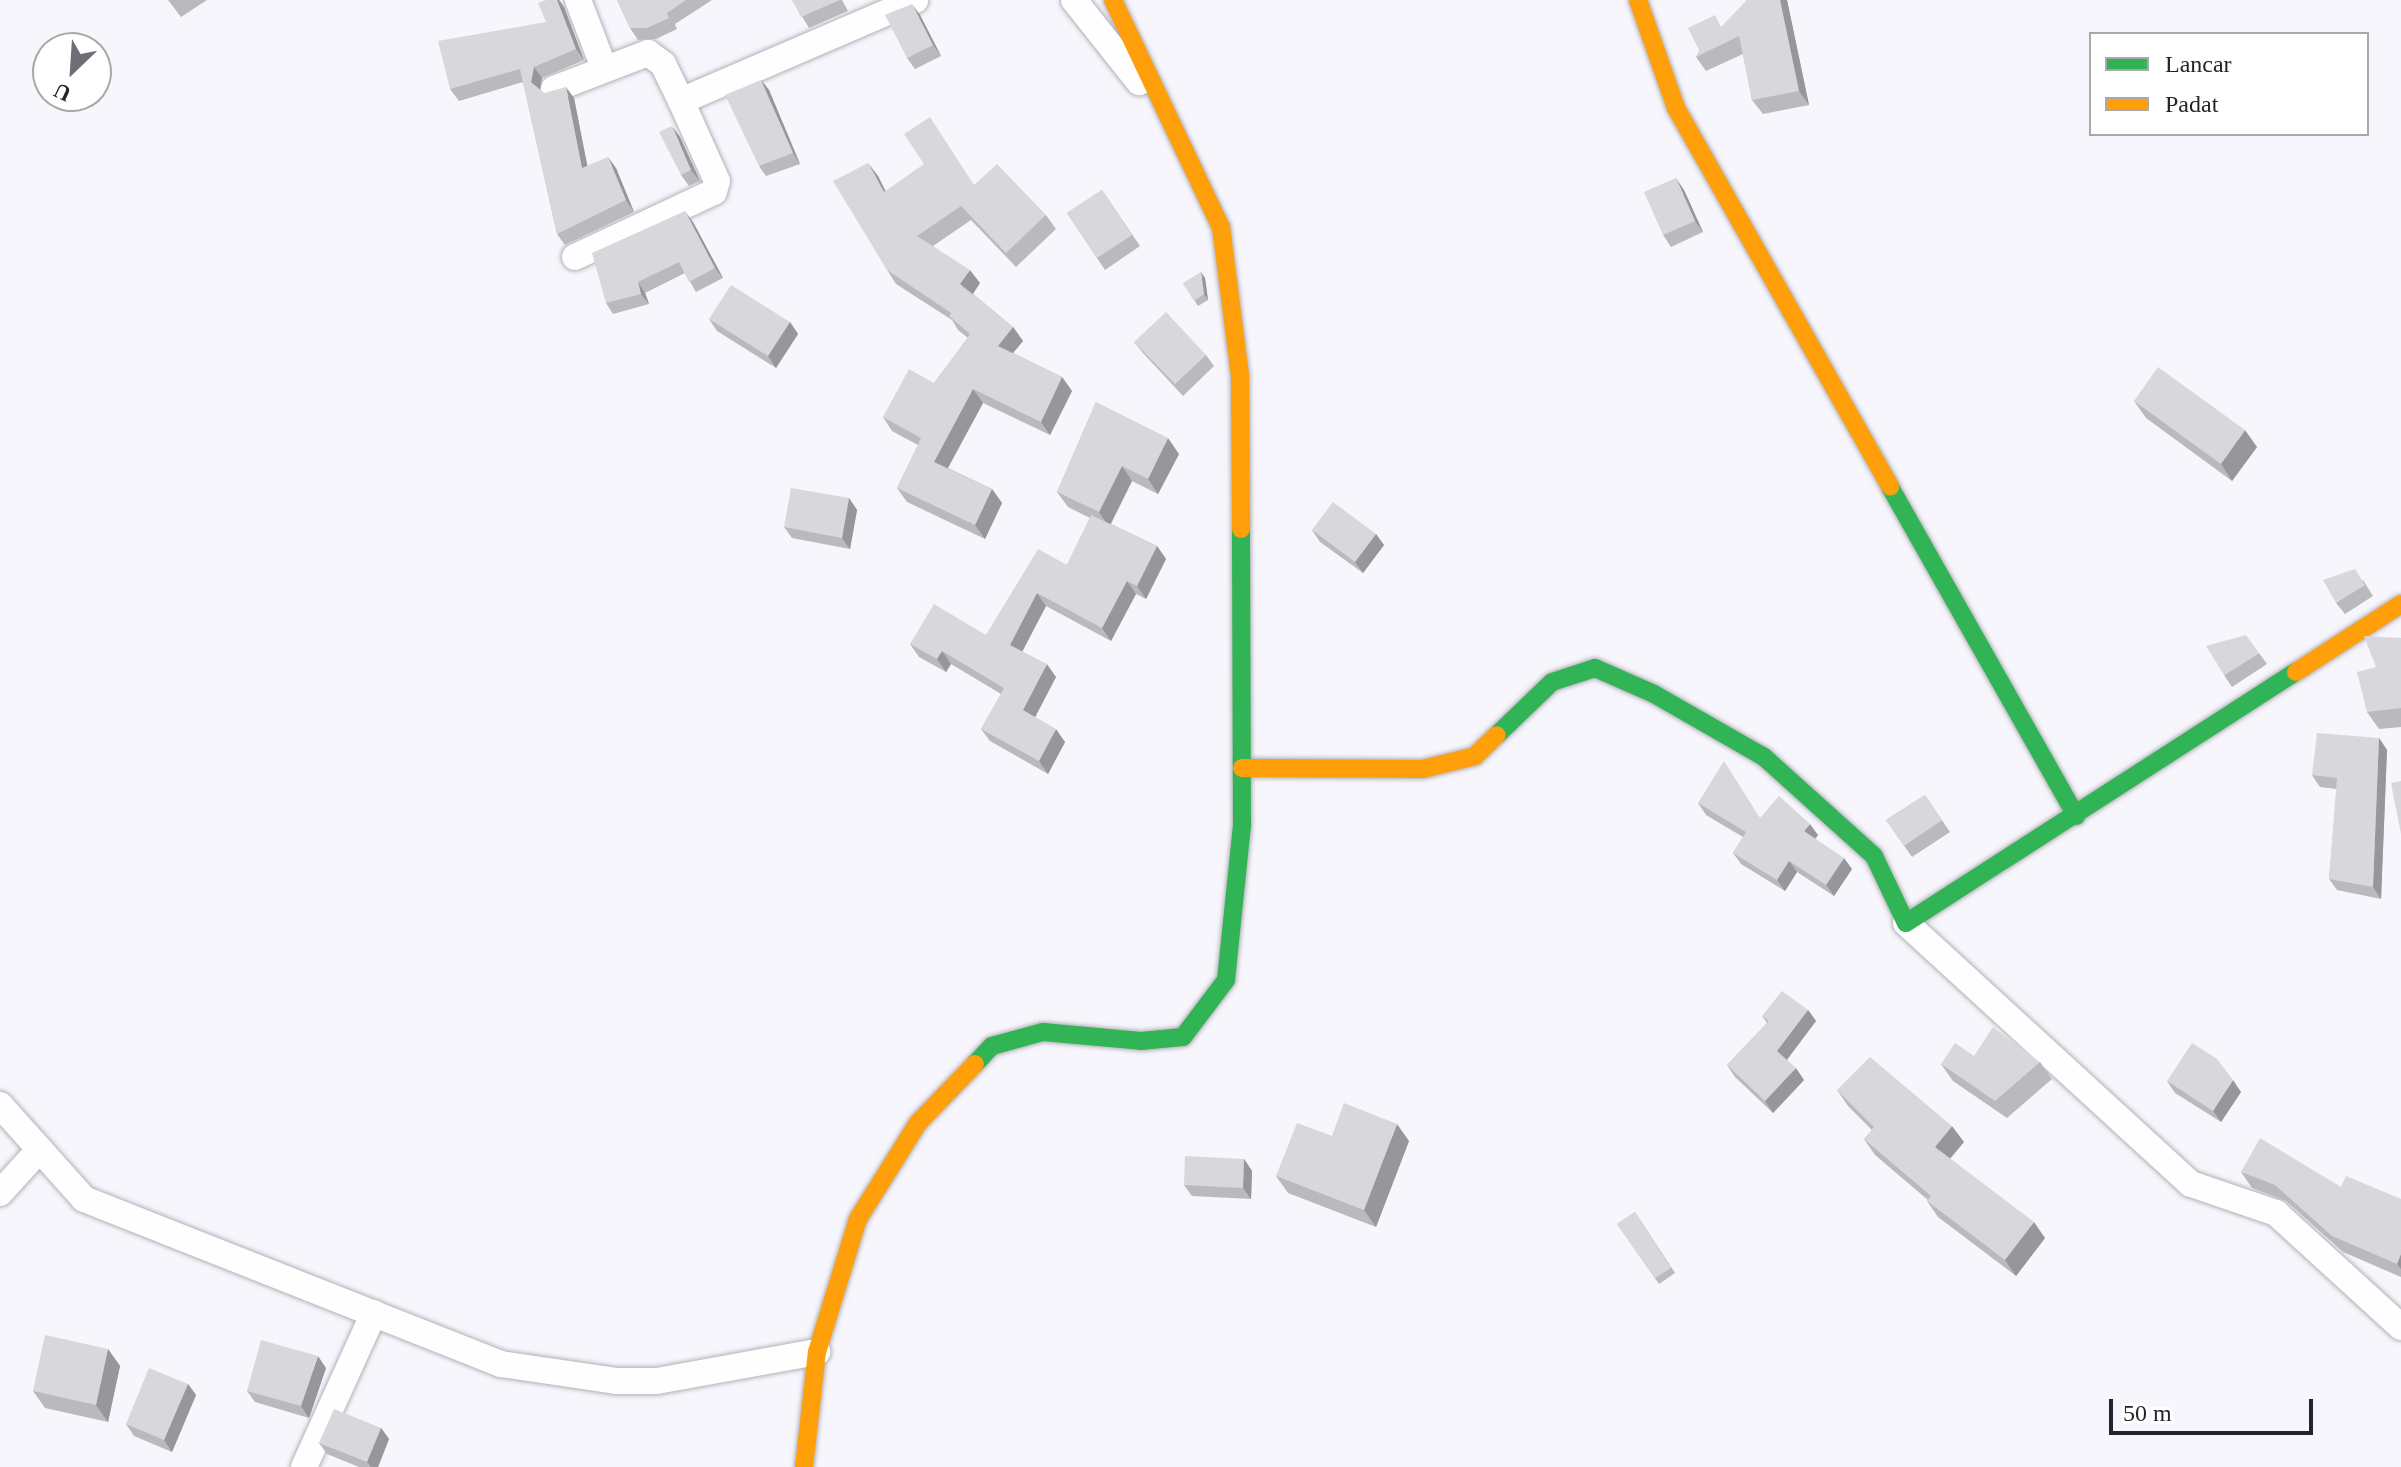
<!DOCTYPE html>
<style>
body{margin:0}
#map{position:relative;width:2401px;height:1467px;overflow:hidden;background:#f7f6fc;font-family:"Times New Roman",serif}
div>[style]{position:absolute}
.roads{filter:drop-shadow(0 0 2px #b2b1b7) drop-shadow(0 0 2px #b2b1b7)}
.street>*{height:26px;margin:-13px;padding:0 13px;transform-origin:13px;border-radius:13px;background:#fefeff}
.fast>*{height:18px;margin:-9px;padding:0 9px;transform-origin:9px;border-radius:9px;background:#30b455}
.slow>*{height:18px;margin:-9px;padding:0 9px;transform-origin:9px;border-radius:9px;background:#ff9f0a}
.wall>*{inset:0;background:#bab9bd}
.shaded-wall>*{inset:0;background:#97969a}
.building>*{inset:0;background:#d8d7dc}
span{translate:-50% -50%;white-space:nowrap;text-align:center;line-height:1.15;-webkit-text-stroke:7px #fff;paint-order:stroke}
.legend{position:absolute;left:2089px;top:32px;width:280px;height:104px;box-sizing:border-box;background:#fff;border:2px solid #a8a7aa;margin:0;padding:10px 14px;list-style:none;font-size:24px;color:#25242a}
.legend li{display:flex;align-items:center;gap:16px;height:40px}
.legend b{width:40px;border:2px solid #a8a7aa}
.north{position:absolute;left:32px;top:32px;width:80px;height:80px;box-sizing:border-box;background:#fff;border:2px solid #a8a7aa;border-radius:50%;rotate:205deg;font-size:22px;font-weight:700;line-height:32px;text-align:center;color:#25242a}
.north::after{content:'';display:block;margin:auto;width:28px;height:36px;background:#6e6e74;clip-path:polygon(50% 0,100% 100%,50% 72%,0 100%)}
.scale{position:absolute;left:2109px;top:1399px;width:204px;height:36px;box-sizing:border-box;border:4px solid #25242a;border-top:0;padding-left:10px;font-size:24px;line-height:28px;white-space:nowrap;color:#25242a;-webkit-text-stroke:6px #fff;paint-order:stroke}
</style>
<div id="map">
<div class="roads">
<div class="street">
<i style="left:578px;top:0;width:73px;rotate:69.1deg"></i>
<i style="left:1074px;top:0;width:105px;rotate:51.6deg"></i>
<i style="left:554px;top:89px;width:101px;rotate:-21deg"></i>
<i style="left:648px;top:53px;width:19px;rotate:36deg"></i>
<i style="left:663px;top:64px;width:41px;rotate:64.1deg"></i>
<i style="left:681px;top:101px;width:255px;rotate:-23.3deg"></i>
<i style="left:575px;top:257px;width:153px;rotate:-25.1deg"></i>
<i style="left:714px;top:192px;width:11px;rotate:-75deg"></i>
<i style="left:717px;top:181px;width:88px;rotate:-114.2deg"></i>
<i style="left:1906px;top:923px;width:386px;rotate:42.5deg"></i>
<i style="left:2191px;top:1184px;width:90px;rotate:18.8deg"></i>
<i style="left:2276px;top:1213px;width:169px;rotate:42.4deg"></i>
<i style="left:0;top:1105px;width:126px;rotate:48.2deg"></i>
<i style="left:84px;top:1199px;width:448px;rotate:21.6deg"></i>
<i style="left:501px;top:1364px;width:116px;rotate:8.4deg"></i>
<i style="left:616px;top:1381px;width:41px"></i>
<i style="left:657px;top:1381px;width:163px;rotate:-10.3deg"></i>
<i style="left:0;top:1193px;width:59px;rotate:-47.7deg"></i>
<i style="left:304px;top:1467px;width:169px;rotate:-65.6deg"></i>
</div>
<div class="fast">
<i style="left:1890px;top:487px;width:378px;rotate:60.5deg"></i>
<i style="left:1497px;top:735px;width:76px;rotate:-43.9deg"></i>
<i style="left:1552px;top:682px;width:45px;rotate:-18deg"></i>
<i style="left:1595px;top:668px;width:64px;rotate:23.8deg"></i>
<i style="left:1654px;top:694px;width:127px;rotate:29.8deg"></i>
<i style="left:1764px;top:757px;width:148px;rotate:42deg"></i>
<i style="left:1874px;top:856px;width:74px;rotate:64.5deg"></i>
<i style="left:1906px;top:923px;width:464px;rotate:-32.8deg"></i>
<i style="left:975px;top:1064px;width:25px;rotate:-47deg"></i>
<i style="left:992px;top:1046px;width:53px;rotate:-15.4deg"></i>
<i style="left:1043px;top:1032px;width:98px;rotate:5.2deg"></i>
<i style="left:1141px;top:1041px;width:42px;rotate:-5.4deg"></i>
<i style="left:1183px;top:1037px;width:71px;rotate:-53deg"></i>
<i style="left:1226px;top:980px;width:156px;rotate:-84.1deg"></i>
<i style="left:1242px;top:825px;width:296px;rotate:-90.2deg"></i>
</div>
<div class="slow">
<i style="left:1113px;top:0;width:251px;rotate:64.6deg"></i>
<i style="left:1221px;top:227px;width:149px;rotate:82.7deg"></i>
<i style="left:1240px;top:375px;width:154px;rotate:89.6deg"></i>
<i style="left:1638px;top:0;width:114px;rotate:70.6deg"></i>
<i style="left:1676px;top:108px;width:435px;rotate:60.5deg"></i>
<i style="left:2296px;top:672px;width:125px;rotate:-32.9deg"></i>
<i style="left:1242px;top:768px;width:181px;rotate:0.3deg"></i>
<i style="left:1423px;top:769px;width:54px;rotate:-14deg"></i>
<i style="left:1475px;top:756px;width:30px;rotate:-44deg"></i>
<i style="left:804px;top:1467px;width:116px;rotate:-83.6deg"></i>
<i style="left:817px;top:1352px;width:139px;rotate:-72.9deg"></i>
<i style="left:858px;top:1219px;width:113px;rotate:-58deg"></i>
<i style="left:918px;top:1123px;width:82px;rotate:-46deg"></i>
</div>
</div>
<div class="wall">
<i style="clip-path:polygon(168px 0,207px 0,181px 17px)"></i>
<i style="clip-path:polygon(546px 0,559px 0,564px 7px,584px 60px,542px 78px,540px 90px,544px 93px,574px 98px,587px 166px,616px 168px,634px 212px,565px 245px,557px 234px,523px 82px,459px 101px,450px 89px,546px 22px)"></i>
<i style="clip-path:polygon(617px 0,712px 0,675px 24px,677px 29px,656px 39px,638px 40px,630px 28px)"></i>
<i style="clip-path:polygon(792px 0,842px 0,848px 11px,809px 28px)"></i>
<i style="clip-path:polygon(1747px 0,1787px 0,1809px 105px,1763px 114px,1752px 100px,1743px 54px,1706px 71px,1696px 57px)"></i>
<i style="clip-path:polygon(920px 15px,941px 56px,915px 69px,907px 58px)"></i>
<i style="clip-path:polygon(761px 80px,769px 90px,800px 164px,766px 176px,759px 166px)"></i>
<i style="clip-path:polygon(680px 137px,700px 181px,689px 186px,681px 175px)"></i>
<i style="clip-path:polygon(878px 176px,885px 191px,975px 185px,1046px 215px,1056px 229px,1016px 267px,971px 220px,933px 246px,980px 283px,973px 294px,1013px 327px,1023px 341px,1013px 353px,1062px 377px,1072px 391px,1050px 435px,983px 403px,948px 468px,992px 489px,1002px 503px,985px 539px,907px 502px,897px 488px,918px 445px,892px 431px,883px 417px,934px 383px,968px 338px,958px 330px,952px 320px,896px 284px,887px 270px)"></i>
<i style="clip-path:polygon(1102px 190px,1140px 246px,1105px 270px,1067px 213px)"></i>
<i style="clip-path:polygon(1684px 190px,1703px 232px,1671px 247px,1663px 235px)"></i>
<i style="clip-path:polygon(693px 222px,723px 278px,696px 292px,685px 273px,645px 293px,649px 304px,613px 314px,606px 303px)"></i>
<i style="clip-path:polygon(1205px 278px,1208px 300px,1198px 306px,1183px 283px)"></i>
<i style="clip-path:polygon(709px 319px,790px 322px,798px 334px,776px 368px,717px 331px)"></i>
<i style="clip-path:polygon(1134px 342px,1206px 355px,1214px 366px,1183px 396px,1143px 353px)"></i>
<i style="clip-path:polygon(2134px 401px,2257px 447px,2232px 481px,2146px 418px)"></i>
<i style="clip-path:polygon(1096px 402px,1179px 454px,1158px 494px,1132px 481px,1111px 524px,1157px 546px,1166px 559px,1146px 599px,1136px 594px,1111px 641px,1046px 606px,1022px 651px,1056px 677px,1035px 717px,1065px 742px,1048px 774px,990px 741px,981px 729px,1001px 694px,951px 664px,946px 672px,919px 657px,910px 644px,986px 635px,1067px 565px,1090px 518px,1068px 507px,1057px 492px)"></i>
<i style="clip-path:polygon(849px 498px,857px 510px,850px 549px,792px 538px,784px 527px)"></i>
<i style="clip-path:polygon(1312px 530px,1376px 534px,1384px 545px,1363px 573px,1320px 542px)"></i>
<i style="clip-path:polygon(2363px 580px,2373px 596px,2345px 614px,2336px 603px)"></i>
<i style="clip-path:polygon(2401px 638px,2401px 727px,2379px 729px,2367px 712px,2376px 667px)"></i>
<i style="clip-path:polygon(2259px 653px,2267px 664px,2232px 687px,2224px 675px)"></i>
<i style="clip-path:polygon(2379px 738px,2387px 750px,2381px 899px,2337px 890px,2329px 879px,2337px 789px,2320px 787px,2312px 775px)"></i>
<i style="clip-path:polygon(1925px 795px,1950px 832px,1912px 857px,1886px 820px)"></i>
<i style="clip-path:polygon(1698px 803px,1761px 818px,1818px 835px,1815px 839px,1852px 869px,1834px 896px,1797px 872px,1785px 891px,1741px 864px,1733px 853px,1743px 837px,1706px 815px)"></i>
<i style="clip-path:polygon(1808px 1010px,1816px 1021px,1787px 1060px,1804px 1080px,1773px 1113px,1735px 1077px,1727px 1065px,1767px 1023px,1762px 1016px)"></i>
<i style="clip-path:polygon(1974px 1056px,2040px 1062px,2052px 1079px,2007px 1118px,1953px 1081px,1941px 1064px)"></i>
<i style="clip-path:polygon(2167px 1081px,2241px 1092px,2221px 1122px,2175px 1093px)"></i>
<i style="clip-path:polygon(1837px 1090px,1964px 1142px,1950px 1159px,2045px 1238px,2016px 1276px,1938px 1217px,1927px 1201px,1928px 1200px,1875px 1155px,1864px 1139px,1872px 1130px,1848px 1106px)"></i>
<i style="clip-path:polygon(1332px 1136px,1409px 1141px,1376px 1227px,1288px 1193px,1276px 1176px)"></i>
<i style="clip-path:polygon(1244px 1159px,1252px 1171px,1251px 1199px,1192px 1196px,1184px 1185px)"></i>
<i style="clip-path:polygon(2241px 1172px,2341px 1187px,2401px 1199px,2401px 1277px,2343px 1252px,2286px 1201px,2252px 1188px)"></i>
<i style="clip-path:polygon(1635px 1212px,1675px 1273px,1659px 1284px,1617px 1224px)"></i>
<i style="clip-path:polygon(108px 1349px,120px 1366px,108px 1422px,45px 1408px,33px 1391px)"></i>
<i style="clip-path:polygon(326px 1368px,309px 1418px,255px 1402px,247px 1391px)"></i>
<i style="clip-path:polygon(188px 1384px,196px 1395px,172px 1452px,134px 1436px,126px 1424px)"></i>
<i style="clip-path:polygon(381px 1428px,389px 1439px,378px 1467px,359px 1467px,327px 1454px,319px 1443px)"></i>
</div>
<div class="shaded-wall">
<i style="clip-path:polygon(557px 0,559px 0,564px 7px,584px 60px,576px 49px)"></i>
<i style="clip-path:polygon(1780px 0,1787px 0,1809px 105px,1799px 91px)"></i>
<i style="clip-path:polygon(912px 4px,920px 15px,941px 56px,933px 45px)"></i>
<i style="clip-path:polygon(534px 67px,542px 78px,539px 94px,531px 82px)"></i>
<i style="clip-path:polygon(761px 80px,769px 90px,800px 164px,793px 153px)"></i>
<i style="clip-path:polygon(566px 87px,574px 98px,590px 179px,582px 168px)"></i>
<i style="clip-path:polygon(672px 126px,680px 137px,700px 181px,691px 170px)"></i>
<i style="clip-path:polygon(608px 157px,616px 168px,634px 212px,626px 200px)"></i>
<i style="clip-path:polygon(868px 163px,878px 176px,893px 206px,884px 192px)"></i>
<i style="clip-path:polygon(1676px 178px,1684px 190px,1703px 232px,1695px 221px)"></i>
<i style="clip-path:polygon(685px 211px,693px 222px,723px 278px,715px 268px)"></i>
<i style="clip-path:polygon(970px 270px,980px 283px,970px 298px,960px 284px)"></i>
<i style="clip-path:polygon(1201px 272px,1205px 278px,1208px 300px,1204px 294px)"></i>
<i style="clip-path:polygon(638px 282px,645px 293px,649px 304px,641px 294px)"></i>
<i style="clip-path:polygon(790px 322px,798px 334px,776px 368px,768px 356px)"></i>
<i style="clip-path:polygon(1013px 327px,1023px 341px,1007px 360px,998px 346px)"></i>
<i style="clip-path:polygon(1062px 377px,1072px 391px,1050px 435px,1041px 422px)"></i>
<i style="clip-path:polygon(973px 389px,983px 403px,944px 475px,934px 462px)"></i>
<i style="clip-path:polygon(2245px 430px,2257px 447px,2232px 481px,2221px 464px)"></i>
<i style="clip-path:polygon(1168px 438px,1179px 454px,1158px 494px,1148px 479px)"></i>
<i style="clip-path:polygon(1122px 466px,1132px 481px,1109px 527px,1099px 512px)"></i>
<i style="clip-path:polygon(992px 489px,1002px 503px,985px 539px,975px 525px)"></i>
<i style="clip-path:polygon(849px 498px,857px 510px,850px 549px,842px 538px)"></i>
<i style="clip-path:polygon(1376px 534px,1384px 545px,1363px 573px,1355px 562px)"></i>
<i style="clip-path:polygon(1157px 546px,1166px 559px,1146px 599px,1137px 586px)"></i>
<i style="clip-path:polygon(1127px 581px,1136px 594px,1111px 641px,1102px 628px)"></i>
<i style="clip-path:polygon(1037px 593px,1046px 606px,1019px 658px,1010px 645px)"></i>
<i style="clip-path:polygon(942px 651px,951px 664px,946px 672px,937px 659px)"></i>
<i style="clip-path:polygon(1047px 664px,1056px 677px,1032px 723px,1023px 710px)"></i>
<i style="clip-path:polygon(1056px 729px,1065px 742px,1048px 774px,1039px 761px)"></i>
<i style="clip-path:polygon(2379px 738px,2387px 750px,2381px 899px,2373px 887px)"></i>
<i style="clip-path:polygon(1810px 824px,1818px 835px,1812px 843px,1804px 831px)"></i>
<i style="clip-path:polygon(1844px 858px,1852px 869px,1834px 896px,1826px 885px)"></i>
<i style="clip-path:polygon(1789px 861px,1797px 872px,1785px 891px,1777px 880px)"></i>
<i style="clip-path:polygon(1808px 1010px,1816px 1021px,1785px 1062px,1777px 1051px)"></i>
<i style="clip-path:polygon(1796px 1068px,1804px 1080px,1773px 1113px,1765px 1101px)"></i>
<i style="clip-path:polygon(2233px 1080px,2241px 1092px,2221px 1122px,2213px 1111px)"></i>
<i style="clip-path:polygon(1397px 1124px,1409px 1141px,1376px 1227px,1364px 1210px)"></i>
<i style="clip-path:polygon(1952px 1126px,1964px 1142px,1946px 1163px,1935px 1147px)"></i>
<i style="clip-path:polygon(1244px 1159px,1252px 1171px,1251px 1199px,1243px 1188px)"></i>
<i style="clip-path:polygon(2034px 1222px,2045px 1238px,2016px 1276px,2005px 1260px)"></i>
<i style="clip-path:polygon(2401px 1254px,2401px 1269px,2397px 1264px)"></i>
<i style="clip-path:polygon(108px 1349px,120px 1366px,108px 1422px,96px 1405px)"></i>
<i style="clip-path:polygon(318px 1356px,326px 1368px,309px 1418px,301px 1406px)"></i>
<i style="clip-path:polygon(188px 1384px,196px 1395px,172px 1452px,164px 1440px)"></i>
<i style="clip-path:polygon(381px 1428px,389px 1439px,378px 1467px,371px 1467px,367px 1462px)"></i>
</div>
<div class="building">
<i style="clip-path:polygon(546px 0,557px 0,576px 49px,534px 67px,531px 82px,544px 93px,566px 87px,582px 168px,608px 157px,626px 200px,557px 234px,520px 69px,450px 89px,438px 41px,546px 22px,538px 3px)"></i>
<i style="clip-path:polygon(617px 0,686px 0,667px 13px,669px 18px,647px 28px,630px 28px)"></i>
<i style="clip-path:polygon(792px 0,840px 0,801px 17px)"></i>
<i style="clip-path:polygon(1747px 0,1780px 0,1799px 91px,1752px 100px,1739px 36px,1696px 57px,1699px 50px,1688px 28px,1715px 15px,1721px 27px)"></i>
<i style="clip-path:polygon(912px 4px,933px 45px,907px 58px,885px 15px)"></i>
<i style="clip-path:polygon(761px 80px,793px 153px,759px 166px,725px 95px)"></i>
<i style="clip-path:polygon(930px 117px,974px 185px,997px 164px,1046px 215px,1006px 253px,961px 206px,917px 236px,970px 270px,960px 284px,1013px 327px,998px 346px,1062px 377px,1041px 422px,973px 389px,934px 462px,992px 489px,975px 525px,897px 488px,921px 438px,883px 417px,909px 369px,934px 383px,970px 334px,949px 316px,951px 313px,887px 270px,833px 181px,868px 163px,884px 192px,924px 164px,904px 134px)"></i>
<i style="clip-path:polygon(672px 126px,691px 170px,681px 175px,659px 132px)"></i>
<i style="clip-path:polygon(1676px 178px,1695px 221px,1663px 235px,1644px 192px)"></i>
<i style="clip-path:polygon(1102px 190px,1132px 235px,1097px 258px,1067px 213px)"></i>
<i style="clip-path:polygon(685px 211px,715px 268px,689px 282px,679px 262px,638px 282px,641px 294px,606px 303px,592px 253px)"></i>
<i style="clip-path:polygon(1201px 272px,1204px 294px,1194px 301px,1183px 283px)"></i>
<i style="clip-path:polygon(731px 285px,790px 322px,768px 356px,709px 319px)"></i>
<i style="clip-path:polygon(1166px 312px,1206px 355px,1175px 384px,1134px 342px)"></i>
<i style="clip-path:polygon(2158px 367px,2245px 430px,2221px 464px,2134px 401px)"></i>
<i style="clip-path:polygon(1096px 402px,1168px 438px,1148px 479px,1122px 466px,1099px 512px,1057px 492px)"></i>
<i style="clip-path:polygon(791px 488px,849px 498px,842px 538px,784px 527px)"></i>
<i style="clip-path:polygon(1333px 502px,1376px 534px,1355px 562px,1312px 530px)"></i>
<i style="clip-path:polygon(1091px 515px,1157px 546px,1137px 586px,1127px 581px,1102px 628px,1037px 593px,1010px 645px,1047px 664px,1023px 710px,1056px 729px,1039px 761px,981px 729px,1004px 688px,942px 651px,937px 659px,910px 644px,934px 604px,986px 635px,1038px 549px,1067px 565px)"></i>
<i style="clip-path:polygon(2355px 569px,2365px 585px,2336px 603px,2323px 580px)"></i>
<i style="clip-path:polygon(2246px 635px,2259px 653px,2224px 675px,2206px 646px)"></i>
<i style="clip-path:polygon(2364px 636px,2401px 638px,2401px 708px,2367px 712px,2357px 672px,2376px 667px)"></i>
<i style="clip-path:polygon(2317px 733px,2379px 738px,2373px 887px,2329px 879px,2337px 778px,2312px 775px)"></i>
<i style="clip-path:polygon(1724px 761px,1760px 818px,1779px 796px,1810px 824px,1804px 831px,1844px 858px,1826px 885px,1789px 861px,1777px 880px,1733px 853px,1746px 832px,1698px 803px)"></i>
<i style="clip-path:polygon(2401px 781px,2401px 834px,2391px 783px)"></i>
<i style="clip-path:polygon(1925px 795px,1942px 820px,1904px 846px,1886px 820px)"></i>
<i style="clip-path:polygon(1782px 991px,1808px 1010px,1777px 1051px,1796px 1068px,1765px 1101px,1727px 1065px,1769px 1021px,1762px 1016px)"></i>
<i style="clip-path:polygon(1993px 1027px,2040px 1062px,1995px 1101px,1941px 1064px,1955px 1043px,1974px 1056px)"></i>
<i style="clip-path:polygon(2192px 1043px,2217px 1059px,2233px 1080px,2213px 1111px,2167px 1081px)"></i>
<i style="clip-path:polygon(1870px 1057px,1952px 1126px,1935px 1147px,2034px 1222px,2005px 1260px,1927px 1201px,1931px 1196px,1864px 1139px,1874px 1127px,1837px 1090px)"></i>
<i style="clip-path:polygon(1344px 1103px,1397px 1124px,1364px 1210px,1276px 1176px,1297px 1123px,1332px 1136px)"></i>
<i style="clip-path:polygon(2260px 1138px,2341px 1187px,2346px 1176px,2401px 1199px,2401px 1254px,2397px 1264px,2332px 1236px,2275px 1185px,2241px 1172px)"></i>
<i style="clip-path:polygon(1185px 1156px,1244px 1159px,1243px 1188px,1184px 1185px)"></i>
<i style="clip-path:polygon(1635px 1212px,1671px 1268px,1655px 1278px,1617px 1224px)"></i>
<i style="clip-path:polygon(45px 1335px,108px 1349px,96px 1405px,33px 1391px)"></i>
<i style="clip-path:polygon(261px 1340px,318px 1356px,301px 1406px,247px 1391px)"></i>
<i style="clip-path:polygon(149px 1368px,188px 1384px,164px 1440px,126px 1424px)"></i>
<i style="clip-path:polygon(334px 1409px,381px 1428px,367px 1462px,319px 1443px)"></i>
</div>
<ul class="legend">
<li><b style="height:10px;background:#30b455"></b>Lancar</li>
<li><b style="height:10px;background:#ff9f0a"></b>Padat</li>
</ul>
<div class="north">U</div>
<div class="scale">50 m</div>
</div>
